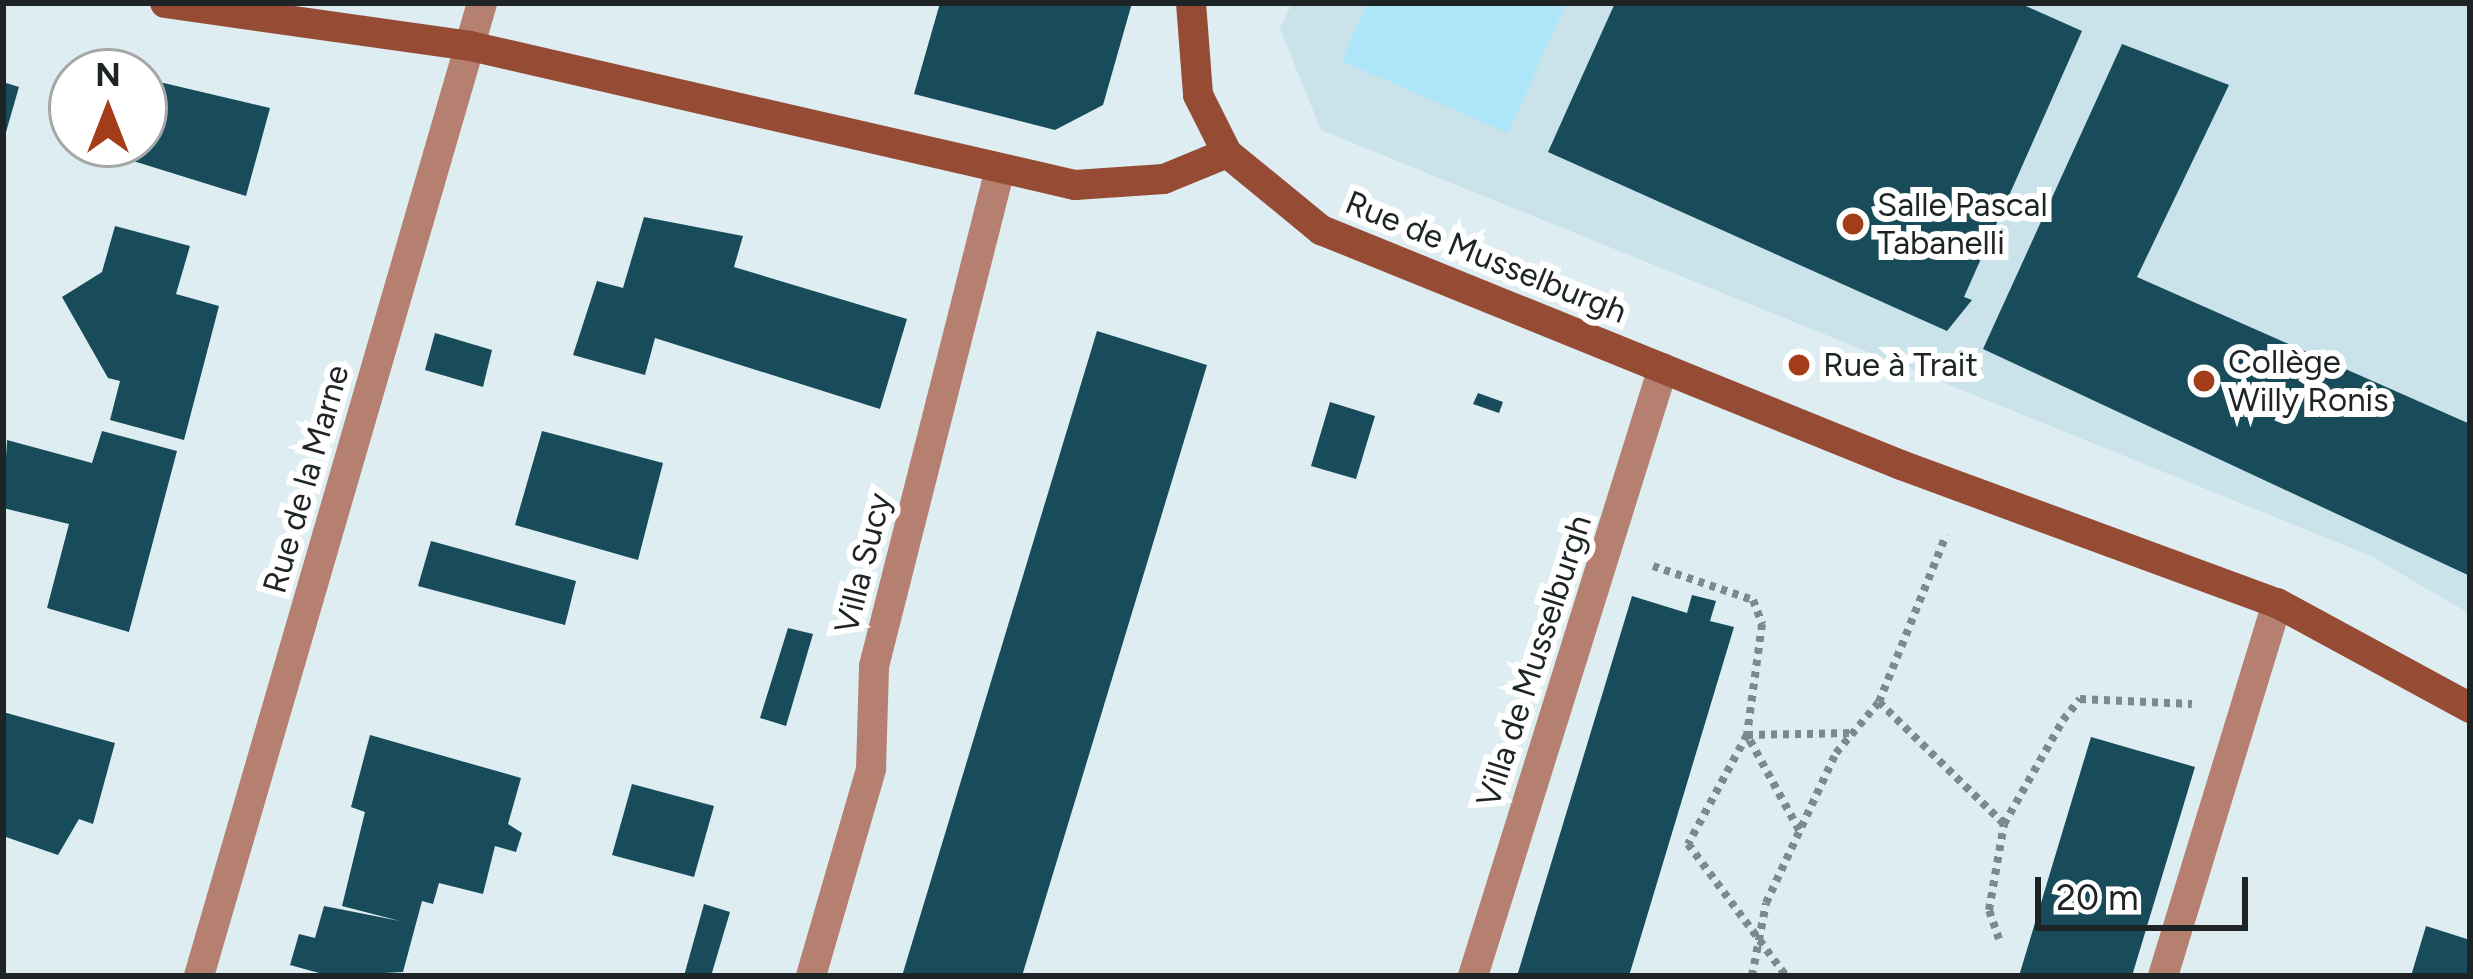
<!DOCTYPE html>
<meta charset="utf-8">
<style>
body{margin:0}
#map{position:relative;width:2473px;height:979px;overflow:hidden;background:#ddedf2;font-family:Figtree,sans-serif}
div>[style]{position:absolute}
.built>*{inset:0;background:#cae2ea}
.green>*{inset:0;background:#ade6f8}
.building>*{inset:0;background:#184c5b}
.path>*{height:8px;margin-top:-4px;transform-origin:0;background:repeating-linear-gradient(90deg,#7e898d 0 6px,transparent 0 12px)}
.lane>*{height:30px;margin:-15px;padding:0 15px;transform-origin:15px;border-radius:15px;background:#b5806f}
.street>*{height:30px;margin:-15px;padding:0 15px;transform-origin:15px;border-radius:15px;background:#b5806f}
.secondary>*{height:30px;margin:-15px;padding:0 15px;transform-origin:15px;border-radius:15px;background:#964b34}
.dots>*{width:33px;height:33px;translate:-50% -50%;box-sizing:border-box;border:6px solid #fff;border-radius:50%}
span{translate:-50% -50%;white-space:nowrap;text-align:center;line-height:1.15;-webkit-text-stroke:12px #fff;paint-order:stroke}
.poi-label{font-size:33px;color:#1e2426}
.left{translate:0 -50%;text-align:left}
.street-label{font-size:33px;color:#1e2426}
.frame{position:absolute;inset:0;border:6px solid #1e2426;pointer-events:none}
.north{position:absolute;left:48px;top:48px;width:120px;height:120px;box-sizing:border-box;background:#fff;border:3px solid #a5a7a8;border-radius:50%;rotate:0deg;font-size:33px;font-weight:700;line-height:48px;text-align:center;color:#1e2426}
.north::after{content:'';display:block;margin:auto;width:42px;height:54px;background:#a33c19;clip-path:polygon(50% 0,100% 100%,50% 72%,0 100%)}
.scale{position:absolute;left:2035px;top:877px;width:213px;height:54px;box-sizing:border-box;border:6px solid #1e2426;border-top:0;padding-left:15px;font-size:36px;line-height:42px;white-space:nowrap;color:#1e2426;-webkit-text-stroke:9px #fff;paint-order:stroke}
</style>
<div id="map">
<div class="built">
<i style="clip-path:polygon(1292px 3px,2470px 3px,2470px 614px,2371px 556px,1321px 130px,1280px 29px)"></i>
</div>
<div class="green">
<i style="clip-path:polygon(1367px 3px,1566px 3px,1508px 133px,1342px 61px)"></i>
</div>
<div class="building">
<i style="clip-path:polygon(940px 3px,1132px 3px,1103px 105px,1055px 130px,914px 94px)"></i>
<i style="clip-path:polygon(1615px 3px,2019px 3px,2082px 31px,1964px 297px,1972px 300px,1947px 331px,1548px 152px)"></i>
<i style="clip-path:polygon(2122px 44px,2229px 85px,2137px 277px,2470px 424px,2470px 576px,1983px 349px)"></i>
<i style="clip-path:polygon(151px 80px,270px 108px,246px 196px,130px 160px,134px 144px,144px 144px)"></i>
<i style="clip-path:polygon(3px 82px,19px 87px,4px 139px,3px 138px)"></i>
<i style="clip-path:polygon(644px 217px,743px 236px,734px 267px,907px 319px,880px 409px,655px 338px,645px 375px,573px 355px,597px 281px,623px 288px)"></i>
<i style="clip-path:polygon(115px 226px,190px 246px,176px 294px,219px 306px,184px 440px,110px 420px,120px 381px,108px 378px,62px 297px,102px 272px)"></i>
<i style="clip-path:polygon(1097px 331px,1207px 365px,1022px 976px,902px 976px)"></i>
<i style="clip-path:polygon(435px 333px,492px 350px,483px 387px,425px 370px)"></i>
<i style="clip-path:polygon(1478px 393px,1503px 402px,1499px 413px,1473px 404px)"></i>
<i style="clip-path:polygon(1330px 402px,1375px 416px,1356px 479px,1311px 466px)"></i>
<i style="clip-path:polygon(102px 431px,177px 451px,129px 632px,47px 608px,69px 524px,3px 508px,7px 440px,92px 463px)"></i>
<i style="clip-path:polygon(542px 431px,663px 463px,638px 560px,515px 525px)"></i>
<i style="clip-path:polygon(431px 541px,576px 581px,565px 625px,418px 586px)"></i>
<i style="clip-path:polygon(1692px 595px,1716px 601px,1710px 621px,1734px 627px,1629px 976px,1517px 976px,1632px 596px,1687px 613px)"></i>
<i style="clip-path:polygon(788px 628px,813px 634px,786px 726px,760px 718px)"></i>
<i style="clip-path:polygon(3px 712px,115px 743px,93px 824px,79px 819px,58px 855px,3px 836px)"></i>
<i style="clip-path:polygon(370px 735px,521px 778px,508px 824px,522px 833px,516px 852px,495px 846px,483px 894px,439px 883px,433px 904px,422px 901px,403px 972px,330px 976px,290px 965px,299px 934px,315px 938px,324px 906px,400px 921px,342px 906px,365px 812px,351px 807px)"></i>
<i style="clip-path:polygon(2091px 737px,2195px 767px,2132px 976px,2019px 976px)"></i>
<i style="clip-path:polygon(632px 784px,714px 806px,694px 877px,612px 855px)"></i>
<i style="clip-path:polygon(704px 904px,730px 912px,711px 976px,684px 976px)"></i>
<i style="clip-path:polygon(2426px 926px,2470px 940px,2470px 976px,2411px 976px)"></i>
</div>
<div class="path">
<i style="left:1653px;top:566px;width:106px;rotate:18.8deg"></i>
<i style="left:1753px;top:600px;width:26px;rotate:69deg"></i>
<i style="left:1762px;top:624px;width:112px;rotate:97.7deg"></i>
<i style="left:1747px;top:735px;width:124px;rotate:118.4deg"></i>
<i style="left:1688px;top:844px;width:164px;rotate:53.4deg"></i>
<i style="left:1879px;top:702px;width:175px;rotate:44.3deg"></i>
<i style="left:1799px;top:830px;width:108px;rotate:-118.7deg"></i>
<i style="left:1747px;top:735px;width:105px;rotate:-1.1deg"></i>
<i style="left:1999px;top:939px;width:31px;rotate:-109deg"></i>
<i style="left:1989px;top:910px;width:87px;rotate:-80.1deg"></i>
<i style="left:2004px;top:824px;width:120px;rotate:-60.4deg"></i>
<i style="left:2063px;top:720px;width:27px;rotate:-51deg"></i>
<i style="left:2080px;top:699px;width:112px;rotate:2.6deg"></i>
<i style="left:1752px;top:976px;width:74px;rotate:-79.1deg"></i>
<i style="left:1766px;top:903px;width:166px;rotate:-65deg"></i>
<i style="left:1836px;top:753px;width:67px;rotate:-49.9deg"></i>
<i style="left:1879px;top:702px;width:180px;rotate:-68.1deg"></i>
</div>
<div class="lane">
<i style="left:811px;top:976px;width:216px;rotate:-73.8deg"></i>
<i style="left:871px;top:769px;width:103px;rotate:-88.3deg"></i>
<i style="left:874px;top:666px;width:513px;rotate:-75.77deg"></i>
<i style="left:1473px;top:976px;width:637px;rotate:-72.65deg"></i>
<i style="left:2163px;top:976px;width:390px;rotate:-73deg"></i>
</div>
<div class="street">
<i style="left:199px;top:976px;width:1013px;rotate:-73.78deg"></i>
</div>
<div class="secondary">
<i style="left:165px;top:3px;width:308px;rotate:8deg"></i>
<i style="left:470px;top:46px;width:621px;rotate:12.94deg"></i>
<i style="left:1075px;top:185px;width:89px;rotate:-3.9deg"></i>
<i style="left:1164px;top:179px;width:68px;rotate:-22.4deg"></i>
<i style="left:1191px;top:3px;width:92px;rotate:85.6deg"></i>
<i style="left:1198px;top:95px;width:65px;rotate:63.4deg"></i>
<i style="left:1227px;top:153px;width:122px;rotate:39.3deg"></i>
<i style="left:1321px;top:230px;width:626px;rotate:22.06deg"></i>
<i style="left:1901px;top:465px;width:401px;rotate:20.2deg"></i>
<i style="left:2277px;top:603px;width:220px;rotate:28.5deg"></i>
</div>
<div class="dots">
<i style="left:1853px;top:224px;background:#a33c19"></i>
<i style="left:1799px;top:365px;background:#a33c19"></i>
<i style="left:2204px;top:381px;background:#a33c19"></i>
</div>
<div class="poi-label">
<span class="left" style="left:1877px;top:224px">Salle Pascal<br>Tabanelli</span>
<span class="left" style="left:2228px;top:381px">Collège<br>Willy Ronis</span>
<span class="left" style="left:1823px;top:365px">Rue à Trait</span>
</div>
<div class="street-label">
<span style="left:1486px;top:257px;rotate:22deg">Rue de Musselburgh</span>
<span style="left:306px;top:479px;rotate:-74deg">Rue de la Marne</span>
<span style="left:863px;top:563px;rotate:-76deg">Villa Sucy</span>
<span style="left:1534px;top:661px;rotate:-72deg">Villa de Musselburgh</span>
</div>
<div class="frame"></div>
<div class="north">N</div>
<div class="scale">20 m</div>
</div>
